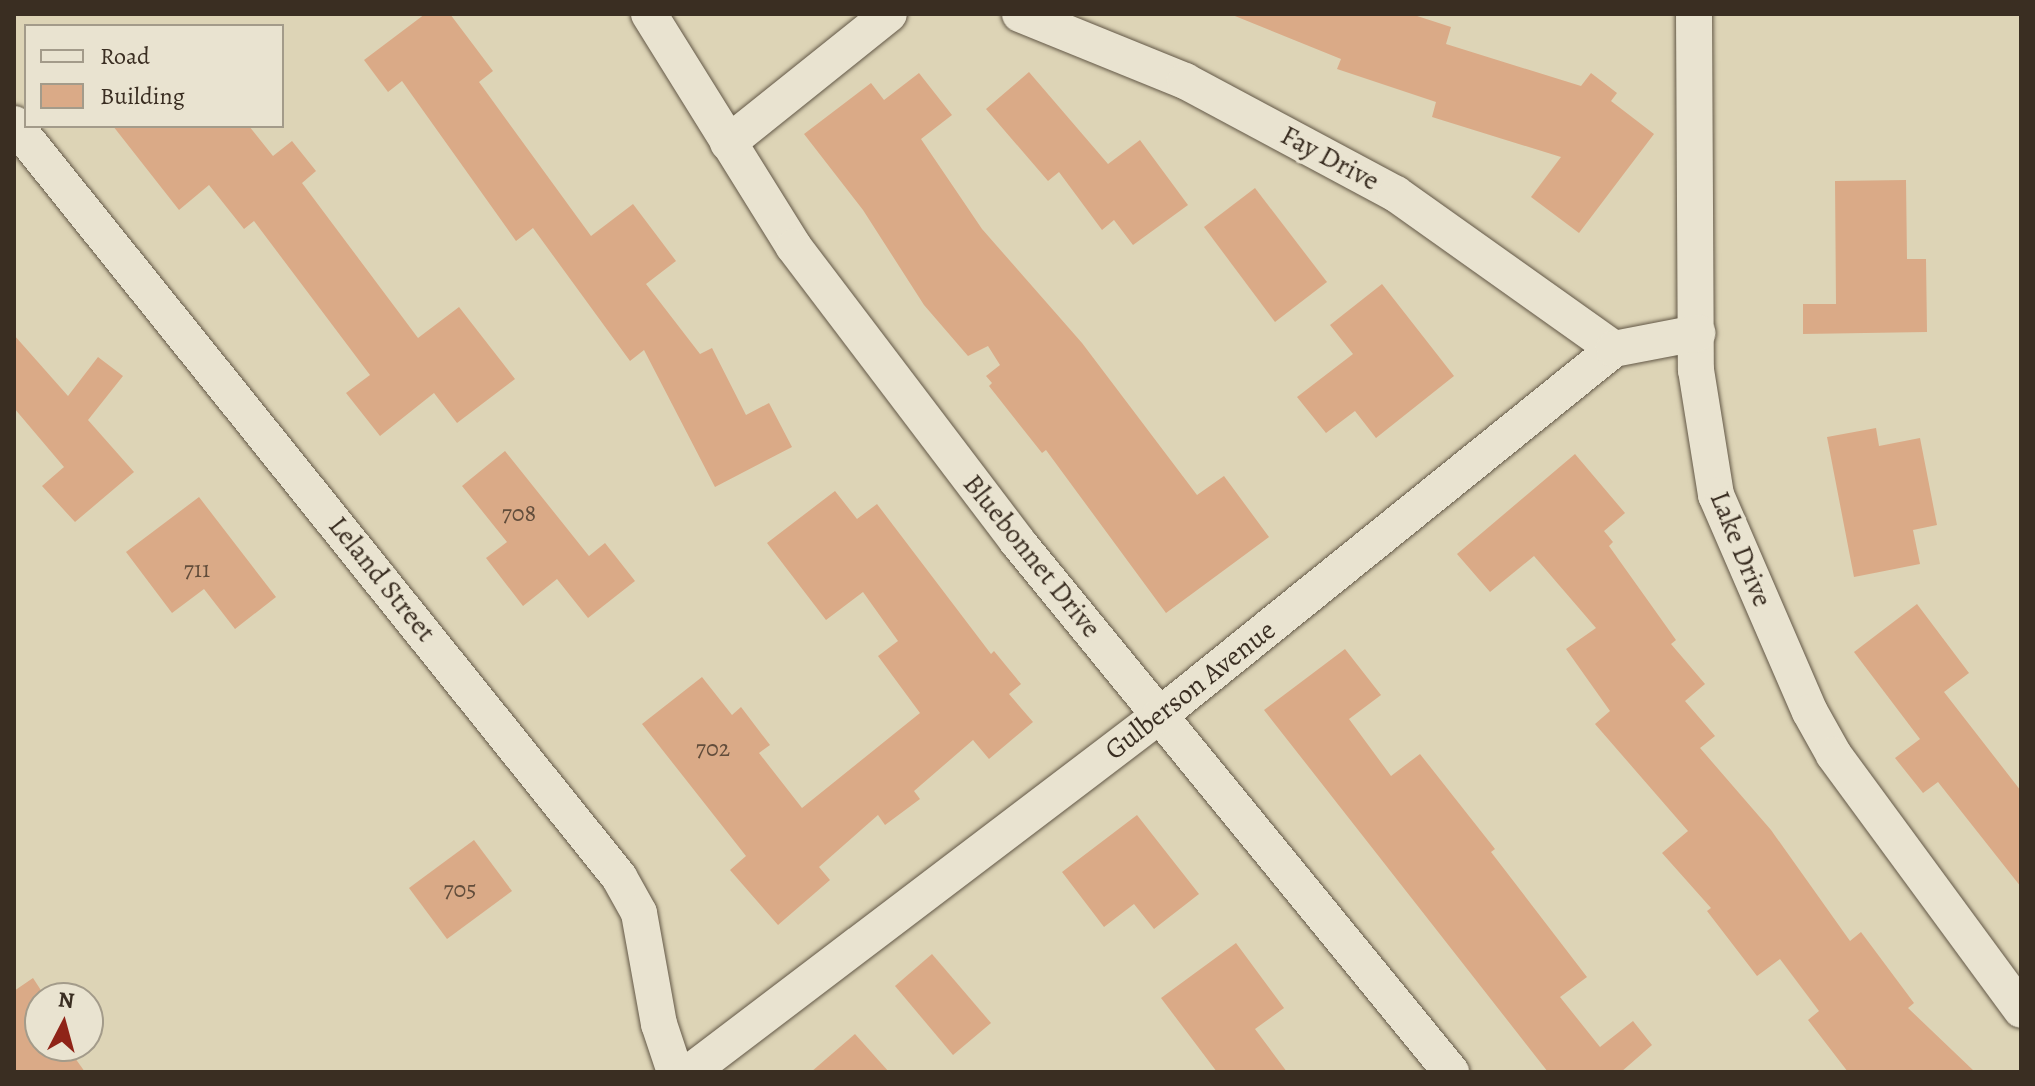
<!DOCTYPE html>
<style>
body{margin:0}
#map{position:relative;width:2035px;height:1086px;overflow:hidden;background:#ddd4b6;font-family:Alegreya,serif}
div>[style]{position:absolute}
.building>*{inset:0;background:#daaa87}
.roads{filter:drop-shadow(0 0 2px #635847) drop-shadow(0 0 2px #635847)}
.street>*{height:36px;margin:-18px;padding:0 18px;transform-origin:18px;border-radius:18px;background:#e9e3d0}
span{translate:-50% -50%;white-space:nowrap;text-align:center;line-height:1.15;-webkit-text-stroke:7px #e9e3d0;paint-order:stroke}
.number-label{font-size:24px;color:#624d3b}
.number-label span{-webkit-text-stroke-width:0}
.street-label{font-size:28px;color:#3a2e22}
.frame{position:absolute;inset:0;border:16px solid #3a2e22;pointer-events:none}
.legend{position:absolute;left:24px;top:24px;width:260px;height:104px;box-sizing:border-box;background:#e9e3d0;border:2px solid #a39b8a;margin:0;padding:10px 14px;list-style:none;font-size:24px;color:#3a2e22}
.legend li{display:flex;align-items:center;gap:16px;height:40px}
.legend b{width:40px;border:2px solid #a39b8a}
.north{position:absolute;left:24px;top:982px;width:80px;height:80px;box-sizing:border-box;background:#e9e3d0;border:2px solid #a39b8a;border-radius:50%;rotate:6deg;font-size:22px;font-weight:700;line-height:32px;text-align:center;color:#3a2e22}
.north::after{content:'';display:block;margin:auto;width:28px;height:36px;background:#8f2418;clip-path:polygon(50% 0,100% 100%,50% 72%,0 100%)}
</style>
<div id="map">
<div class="building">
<i style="clip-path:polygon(425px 14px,450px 14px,493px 71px,479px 82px,591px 236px,633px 204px,676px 261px,646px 284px,700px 354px,712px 348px,746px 415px,769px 403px,792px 447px,715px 487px,644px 350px,630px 361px,533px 228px,516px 241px,402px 81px,388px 92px,364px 60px)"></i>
<i style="clip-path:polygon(1230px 14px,1411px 14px,1451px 27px,1446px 44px,1581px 86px,1591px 73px,1617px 93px,1611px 101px,1654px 134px,1579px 233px,1531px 197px,1561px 157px,1432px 117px,1436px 102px,1337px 69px,1341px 59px)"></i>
<i style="clip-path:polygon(1029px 72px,1108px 164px,1140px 140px,1188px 205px,1133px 245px,1114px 220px,1102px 230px,1059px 172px,1048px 181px,986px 109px)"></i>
<i style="clip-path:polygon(919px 73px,952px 115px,921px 139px,982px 229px,1082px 343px,1197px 495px,1224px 476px,1269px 537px,1166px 613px,1046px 450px,1042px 453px,989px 386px,992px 383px,986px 376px,1000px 365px,988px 346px,968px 356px,924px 305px,863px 210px,804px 134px,871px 83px,884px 100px)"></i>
<i style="clip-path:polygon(113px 126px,249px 126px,273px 156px,292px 141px,316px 171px,302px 183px,418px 338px,459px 307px,515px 379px,457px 423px,434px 393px,380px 436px,346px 393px,370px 375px,254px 221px,244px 229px,209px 185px,179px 210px)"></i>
<i style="clip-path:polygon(1906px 180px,1907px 259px,1926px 259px,1927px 332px,1803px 334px,1803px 304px,1836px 304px,1835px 181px)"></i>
<i style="clip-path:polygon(1255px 188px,1327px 282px,1275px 322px,1204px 227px)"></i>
<i style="clip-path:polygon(1382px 284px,1454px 376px,1376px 438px,1355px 411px,1326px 433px,1297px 397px,1353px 354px,1330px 325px)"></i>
<i style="clip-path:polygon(14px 335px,68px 396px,98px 357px,123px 376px,88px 420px,134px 472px,75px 522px,42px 486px,64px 467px,14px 408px)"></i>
<i style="clip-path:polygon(1876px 428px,1879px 446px,1920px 438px,1937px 525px,1913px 530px,1920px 564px,1854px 577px,1827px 437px)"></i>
<i style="clip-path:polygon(505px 451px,589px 556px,605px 543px,635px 581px,588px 618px,557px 579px,523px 606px,486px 558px,507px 542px,462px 486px)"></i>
<i style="clip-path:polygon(1575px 454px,1625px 513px,1604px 531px,1613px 542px,1609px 546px,1676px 640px,1671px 644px,1705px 684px,1685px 701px,1715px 736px,1700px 748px,1771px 830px,1850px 941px,1861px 932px,1914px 1003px,1908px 1008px,1975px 1072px,1848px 1072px,1808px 1020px,1819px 1011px,1780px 959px,1757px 976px,1707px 911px,1711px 908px,1662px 853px,1688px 831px,1595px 724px,1610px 711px,1566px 649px,1596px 628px,1534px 556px,1490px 592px,1457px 554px)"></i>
<i style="clip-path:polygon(835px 491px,857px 519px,877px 504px,991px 654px,994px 651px,1021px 684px,1009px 694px,1033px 722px,989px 759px,973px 740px,914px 791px,920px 799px,885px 825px,878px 815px,819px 867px,830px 880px,778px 925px,730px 870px,746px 856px,642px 724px,702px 677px,732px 715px,741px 707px,770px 745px,759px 753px,802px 808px,920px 713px,878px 656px,898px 641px,863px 592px,826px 620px,767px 543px)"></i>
<i style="clip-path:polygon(199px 497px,276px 597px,235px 629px,204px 589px,172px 613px,126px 552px)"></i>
<i style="clip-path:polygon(1917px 604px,1969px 673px,1944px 692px,2021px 791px,2021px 887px,1938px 782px,1923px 793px,1895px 758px,1920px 739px,1854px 652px)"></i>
<i style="clip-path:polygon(1345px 649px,1381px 695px,1349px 719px,1391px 776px,1420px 754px,1495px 849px,1491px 852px,1587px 977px,1560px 997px,1600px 1047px,1633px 1021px,1652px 1045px,1621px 1072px,1548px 1072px,1264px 710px)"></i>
<i style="clip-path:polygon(1137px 815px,1199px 894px,1154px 929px,1134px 904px,1104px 927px,1062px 872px)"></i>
<i style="clip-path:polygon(474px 840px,512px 891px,447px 939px,409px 888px)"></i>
<i style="clip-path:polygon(1236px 943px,1284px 1008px,1255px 1029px,1287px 1072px,1217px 1072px,1161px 998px)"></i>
<i style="clip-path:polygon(932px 954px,991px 1023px,953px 1055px,895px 986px)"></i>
<i style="clip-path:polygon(33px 978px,46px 998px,40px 998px,40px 1046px,78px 1046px,83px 1053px,75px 1058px,85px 1072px,14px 1072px,14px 991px)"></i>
<i style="clip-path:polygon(855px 1034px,889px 1072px,811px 1072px)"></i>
</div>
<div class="roads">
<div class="street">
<i style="left:649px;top:14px;width:274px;rotate:58.1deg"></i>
<i style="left:794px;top:247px;width:369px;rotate:52.8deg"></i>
<i style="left:1017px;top:541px;width:686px;rotate:50.74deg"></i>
<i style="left:1020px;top:14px;width:178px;rotate:22.1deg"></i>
<i style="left:1185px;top:81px;width:239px;rotate:28.2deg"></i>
<i style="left:1396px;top:194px;width:267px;rotate:35.4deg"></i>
<i style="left:1694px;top:14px;width:356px;rotate:89.7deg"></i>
<i style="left:1696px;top:370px;width:127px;rotate:80.9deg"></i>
<i style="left:1716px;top:495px;width:236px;rotate:66.6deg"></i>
<i style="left:1810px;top:712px;width:49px;rotate:60.8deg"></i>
<i style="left:1834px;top:755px;width:316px;rotate:53.7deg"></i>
<i style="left:14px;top:124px;width:966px;rotate:51.22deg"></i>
<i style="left:619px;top:877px;width:41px;rotate:60.9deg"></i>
<i style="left:639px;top:913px;width:113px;rotate:79.8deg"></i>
<i style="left:659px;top:1024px;width:51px;rotate:71.6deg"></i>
<i style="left:728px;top:143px;width:206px;rotate:-38.7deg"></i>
<i style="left:690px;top:1072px;width:590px;rotate:-37.22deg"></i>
<i style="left:1160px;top:715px;width:583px;rotate:-38.87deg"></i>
<i style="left:1614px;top:349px;width:85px;rotate:-10.9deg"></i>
</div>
</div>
<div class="number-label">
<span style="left:519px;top:514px">708</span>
<span style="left:197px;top:570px">711</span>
<span style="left:713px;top:749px">702</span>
<span style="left:460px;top:890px">705</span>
</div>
<div class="street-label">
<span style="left:1330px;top:158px;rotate:28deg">Fay Drive</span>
<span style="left:1741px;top:549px;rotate:68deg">Lake Drive</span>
<span style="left:1032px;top:556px;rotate:51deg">Bluebonnet Drive</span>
<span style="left:382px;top:579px;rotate:51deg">Leland Street</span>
<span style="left:1190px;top:690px;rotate:-38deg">Gulberson Avenue</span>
</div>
<div class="frame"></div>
<ul class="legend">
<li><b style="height:10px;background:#e9e3d0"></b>Road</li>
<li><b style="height:22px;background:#daaa87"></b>Building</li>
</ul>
<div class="north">N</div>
</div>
